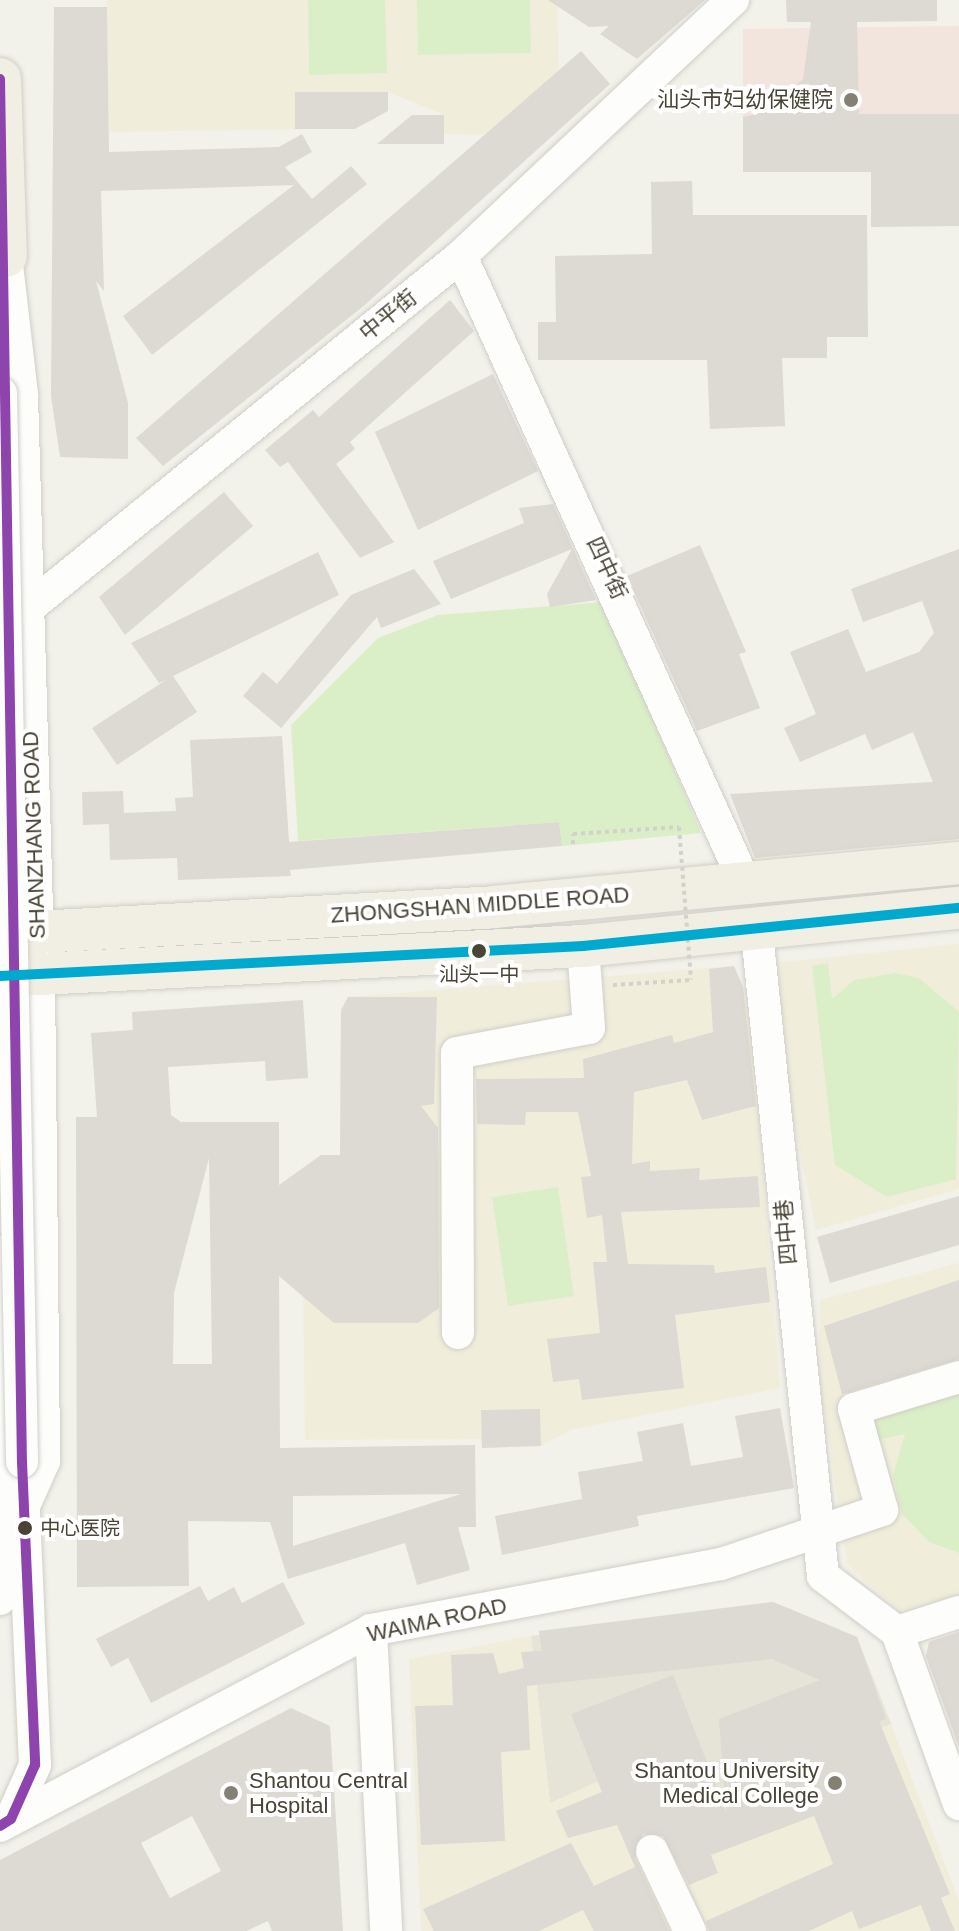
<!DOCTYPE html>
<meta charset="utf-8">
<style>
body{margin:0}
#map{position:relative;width:959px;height:1931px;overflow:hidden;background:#f2f1ea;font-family:Helvetica,"Noto Sans SC",sans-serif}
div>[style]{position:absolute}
.residential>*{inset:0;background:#e6e4d7}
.education>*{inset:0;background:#f0eedb}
.medical>*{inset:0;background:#f1e5de}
.green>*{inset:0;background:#daefc8}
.building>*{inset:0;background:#dcdad2}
.path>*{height:4px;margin-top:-2px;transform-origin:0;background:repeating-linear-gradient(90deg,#d2d1ca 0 4px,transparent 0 8px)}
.roads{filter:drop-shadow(0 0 2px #d0cec7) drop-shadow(0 0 2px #d0cec7)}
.minor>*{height:32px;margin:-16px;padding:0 16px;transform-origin:16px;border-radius:16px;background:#fdfdfc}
.major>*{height:42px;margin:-21px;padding:0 21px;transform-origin:21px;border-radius:21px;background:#f1efe4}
.path-bridge>*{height:4px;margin-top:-2px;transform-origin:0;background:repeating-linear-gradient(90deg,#d2d1ca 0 4px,transparent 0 8px)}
.bridges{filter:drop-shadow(0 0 2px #d0cec7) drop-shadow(0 0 2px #d0cec7)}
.minor-bridge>*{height:32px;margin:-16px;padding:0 16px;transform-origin:16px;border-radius:16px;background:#fdfdfc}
.bus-1>*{height:10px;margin:-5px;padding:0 5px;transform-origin:5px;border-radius:5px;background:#8e44ad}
.bus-2>*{height:10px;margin:-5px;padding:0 5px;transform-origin:5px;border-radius:5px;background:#00a9ce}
.dots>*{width:22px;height:22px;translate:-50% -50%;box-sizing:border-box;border:4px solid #fff;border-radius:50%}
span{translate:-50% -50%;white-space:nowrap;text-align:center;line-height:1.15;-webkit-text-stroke:8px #fff;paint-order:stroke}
.bus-label{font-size:20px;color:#494435}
.left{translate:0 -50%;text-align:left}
.poi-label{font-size:22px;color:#494435}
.right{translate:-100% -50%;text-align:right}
.street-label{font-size:22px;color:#494435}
</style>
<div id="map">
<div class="residential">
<i style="clip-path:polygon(773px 1602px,857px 1637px,891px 1724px,665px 1824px,550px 1803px,531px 1636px)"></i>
</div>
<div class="education">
<i style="clip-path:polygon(107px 0,557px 0,559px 70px,486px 135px,444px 134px,444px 115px,388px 92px,296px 92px,295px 129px,109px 132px)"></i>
<i style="clip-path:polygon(959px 944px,959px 1189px,816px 1230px,776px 1035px,773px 963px)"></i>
<i style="clip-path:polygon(734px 966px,749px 1001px,780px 1388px,570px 1430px,541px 1446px,482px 1448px,480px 1439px,305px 1440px,302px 1178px,340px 1155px,341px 1010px,348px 997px)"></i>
<i style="clip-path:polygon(959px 1263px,959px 1594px,899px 1611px,847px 1564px,819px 1373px,820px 1300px)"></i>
<i style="clip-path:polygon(531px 1636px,550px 1803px,636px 1764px,665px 1824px,891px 1724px,959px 1901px,959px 1931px,421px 1931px,409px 1659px)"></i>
</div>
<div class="medical">
<i style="clip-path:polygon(959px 26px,959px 171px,743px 172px,743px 29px)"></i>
</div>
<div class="green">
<i style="clip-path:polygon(308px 0,385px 0,387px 73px,309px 75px)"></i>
<i style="clip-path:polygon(417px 0,530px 0,531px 53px,418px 55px)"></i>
<i style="clip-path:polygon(604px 602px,701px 833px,562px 846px,559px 822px,298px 841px,291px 725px,378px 638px,438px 615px)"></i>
<i style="clip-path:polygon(828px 963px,832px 999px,854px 980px,895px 973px,919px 978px,959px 1012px,956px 1179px,887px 1197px,835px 1165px,812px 966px)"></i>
<i style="clip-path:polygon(558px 1187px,574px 1296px,508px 1306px,492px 1197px)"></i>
<i style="clip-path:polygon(959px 1392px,959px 1553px,929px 1542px,902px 1514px,893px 1475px,905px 1434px,878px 1440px,873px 1418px)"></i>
</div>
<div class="building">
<i style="clip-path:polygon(548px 0,705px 0,637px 59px,600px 34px,609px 26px,589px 27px)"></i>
<i style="clip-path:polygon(786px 0,937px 0,937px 21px,857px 22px,859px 114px,959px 114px,959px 226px,871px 227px,871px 172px,743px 172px,743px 117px,769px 111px,803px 79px,811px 22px,787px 22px)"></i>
<i style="clip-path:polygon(54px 7px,107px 7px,109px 152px,279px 147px,302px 134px,312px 152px,285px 167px,312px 199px,351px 166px,367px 184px,152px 355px,123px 316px,294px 185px,101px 191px,104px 291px,96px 281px,128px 403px,128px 459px,60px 457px,51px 396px)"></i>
<i style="clip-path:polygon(581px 51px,610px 84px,366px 304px,163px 466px,136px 438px)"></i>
<i style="clip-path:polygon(295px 92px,388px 92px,388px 111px,355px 129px,295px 129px)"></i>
<i style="clip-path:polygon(412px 115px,444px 115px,444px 144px,377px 144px)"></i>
<i style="clip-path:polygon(692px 181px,693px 215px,867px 215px,868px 337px,827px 337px,827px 358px,782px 358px,785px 426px,710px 429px,707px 360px,538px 360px,538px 322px,556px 322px,555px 256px,652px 254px,651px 182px)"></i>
<i style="clip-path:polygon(450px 300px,474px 331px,350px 442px,355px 449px,336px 464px,394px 542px,360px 558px,288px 462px,280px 467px,265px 450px,313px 410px,319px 417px)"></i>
<i style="clip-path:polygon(493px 374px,538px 471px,418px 530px,375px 432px)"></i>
<i style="clip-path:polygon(224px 492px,253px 526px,125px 635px,99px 597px)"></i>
<i style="clip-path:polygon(553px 504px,596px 600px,550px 607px,547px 594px,572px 549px,451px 599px,433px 561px,524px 523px,519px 508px)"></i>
<i style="clip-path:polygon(700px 545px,746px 652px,739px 654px,760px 708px,697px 731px,627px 576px)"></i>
<i style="clip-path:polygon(959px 549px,959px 839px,755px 858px,730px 794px,933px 782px,913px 732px,872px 750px,865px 734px,800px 762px,784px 728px,816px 714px,790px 652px,848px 629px,866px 672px,919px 652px,934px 633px,922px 601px,863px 622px,851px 589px)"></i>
<i style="clip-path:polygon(318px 552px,339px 595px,173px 676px,197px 712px,117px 765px,92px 728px,166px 680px,159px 683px,131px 643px)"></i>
<i style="clip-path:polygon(414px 569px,441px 604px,381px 628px,377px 617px,281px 728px,243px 696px,263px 672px,277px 684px,351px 595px)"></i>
<i style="clip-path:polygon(282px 736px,289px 842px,559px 822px,562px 846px,290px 870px,291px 876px,178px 880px,177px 858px,110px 860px,109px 824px,83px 825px,82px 792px,123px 791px,124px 813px,176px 811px,175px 798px,193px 797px,190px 740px)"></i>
<i style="clip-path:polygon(734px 966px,743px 987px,756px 1106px,702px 1120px,687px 1080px,634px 1092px,632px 1164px,650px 1161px,650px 1171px,700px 1168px,699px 1180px,758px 1176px,760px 1207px,621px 1212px,628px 1264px,714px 1265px,715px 1273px,766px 1267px,770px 1302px,675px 1315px,684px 1388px,582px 1400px,579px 1379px,553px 1382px,547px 1339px,600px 1333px,593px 1262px,607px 1262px,602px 1215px,587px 1218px,581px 1177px,591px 1176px,578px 1112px,526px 1112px,525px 1125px,477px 1124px,476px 1079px,584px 1078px,583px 1059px,672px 1035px,674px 1043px,713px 1032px,709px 969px)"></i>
<i style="clip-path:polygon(evenodd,348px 997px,437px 997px,434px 1104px,421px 1106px,438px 1128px,439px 1308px,418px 1323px,334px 1323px,279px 1276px,280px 1448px,475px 1445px,476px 1527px,458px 1527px,470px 1570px,417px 1585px,405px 1543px,288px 1579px,270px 1522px,188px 1521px,189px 1586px,77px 1587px,76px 1117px,97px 1117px,91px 1033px,133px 1030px,132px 1012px,303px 1000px,308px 1078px,266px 1081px,265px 1061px,168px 1067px,171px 1115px,181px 1122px,279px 1122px,279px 1185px,321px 1155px,340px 1155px,341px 1010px,348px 997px,209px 1158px,212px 1364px,173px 1364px,174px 1293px,209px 1158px,348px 997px,461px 1494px,293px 1546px,293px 1496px,461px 1494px)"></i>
<i style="clip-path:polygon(959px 1196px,959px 1245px,830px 1283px,817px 1237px)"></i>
<i style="clip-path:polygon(959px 1280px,959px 1359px,842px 1394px,824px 1326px)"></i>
<i style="clip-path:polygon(780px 1408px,794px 1488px,637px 1516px,639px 1526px,502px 1555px,495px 1516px,582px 1499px,578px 1472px,643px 1461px,637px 1432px,683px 1423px,691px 1466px,743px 1457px,735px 1416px)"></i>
<i style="clip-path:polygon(540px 1409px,541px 1446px,482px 1448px,481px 1410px)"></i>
<i style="clip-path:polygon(283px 1582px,305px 1624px,151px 1703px,128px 1658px,111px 1667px,96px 1639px,200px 1586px,208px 1601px,234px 1587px,242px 1603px)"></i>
<i style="clip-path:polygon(773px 1602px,857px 1637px,886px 1719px,879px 1721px,950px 1894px,941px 1898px,955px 1931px,931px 1931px,921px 1905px,859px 1929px,852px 1911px,809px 1931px,709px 1931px,706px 1921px,833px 1864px,814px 1816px,711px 1855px,718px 1873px,689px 1885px,663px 1836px,643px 1834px,635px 1858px,669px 1931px,594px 1931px,583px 1910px,539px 1931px,434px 1931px,423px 1909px,571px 1843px,594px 1886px,635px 1867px,617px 1825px,568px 1838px,556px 1811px,602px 1792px,571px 1714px,673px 1675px,726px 1811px,719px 1719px,820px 1680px,772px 1659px,527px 1686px,530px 1750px,501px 1752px,505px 1841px,421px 1845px,415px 1706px,453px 1705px,451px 1655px,493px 1653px,499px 1674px,524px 1668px,521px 1652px,542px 1651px,539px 1631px)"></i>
<i style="clip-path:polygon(959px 1632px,959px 1747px,926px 1656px,929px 1642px)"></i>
<i style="clip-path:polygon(evenodd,291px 1708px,330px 1726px,343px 1931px,272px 1931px,268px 1921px,246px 1931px,0 1931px,0 1860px,291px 1708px,192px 1816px,221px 1871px,170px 1898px,141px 1843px,192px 1816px)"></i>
</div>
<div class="path">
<i style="left:573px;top:844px;width:10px;rotate:-90deg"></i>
<i style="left:573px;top:834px;width:106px;rotate:-3.8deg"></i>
<i style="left:613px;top:985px;width:78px;rotate:-3.7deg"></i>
</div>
<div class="roads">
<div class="minor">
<i style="left:6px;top:256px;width:140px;rotate:83.4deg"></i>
<i style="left:22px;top:395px;width:582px;rotate:88.33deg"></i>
<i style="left:39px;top:977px;width:484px;rotate:89.4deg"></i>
<i style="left:44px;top:1461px;width:49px;rotate:114deg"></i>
<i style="left:461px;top:256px;width:688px;rotate:65.63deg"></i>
<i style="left:26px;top:610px;width:561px;rotate:-39.14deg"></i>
<i style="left:461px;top:256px;width:374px;rotate:-43.3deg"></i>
<i style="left:757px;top:933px;width:646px;rotate:84.14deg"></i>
<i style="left:823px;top:1576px;width:93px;rotate:37.1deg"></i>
<i style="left:897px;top:1632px;width:183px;rotate:70.2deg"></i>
<i style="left:0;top:1252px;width:347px;rotate:90deg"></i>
<i style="left:458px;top:1333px;width:280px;rotate:-90.2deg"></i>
<i style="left:457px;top:1053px;width:134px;rotate:-10.7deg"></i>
<i style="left:589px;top:1028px;width:82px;rotate:-94.2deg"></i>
<i style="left:371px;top:1630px;width:301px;rotate:87.1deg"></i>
<i style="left:897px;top:1632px;width:65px;rotate:-17.9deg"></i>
<i style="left:11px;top:1819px;width:59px;rotate:-66deg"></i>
<i style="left:35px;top:1765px;width:277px;rotate:-92.5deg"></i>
<i style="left:0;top:1826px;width:420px;rotate:-27.8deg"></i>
<i style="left:371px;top:1630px;width:356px;rotate:-10.7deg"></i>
<i style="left:721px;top:1564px;width:170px;rotate:-18.5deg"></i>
<i style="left:882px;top:1510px;width:105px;rotate:-105.5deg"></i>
<i style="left:854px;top:1409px;width:110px;rotate:-16.9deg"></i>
<i style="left:652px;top:1851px;width:89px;rotate:64.6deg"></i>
</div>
<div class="major">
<i style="left:0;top:79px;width:177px;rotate:88.1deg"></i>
<i style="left:0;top:934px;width:494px;rotate:-3.1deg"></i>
<i style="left:493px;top:907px;width:468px;rotate:-5.4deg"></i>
<i style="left:0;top:976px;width:584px;rotate:-2.95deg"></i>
<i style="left:583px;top:946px;width:378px;rotate:-5.8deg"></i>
</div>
</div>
<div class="path-bridge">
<i style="left:679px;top:827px;width:153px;rotate:85.5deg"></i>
</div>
<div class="bridges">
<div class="minor-bridge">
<i style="left:1px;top:393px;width:1069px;rotate:88.87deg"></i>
</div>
</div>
<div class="bus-1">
<i style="left:0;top:79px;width:1383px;rotate:89.09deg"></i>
<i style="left:22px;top:1462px;width:303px;rotate:87.5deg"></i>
<i style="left:35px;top:1765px;width:59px;rotate:114deg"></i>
<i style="left:11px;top:1819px;width:13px;rotate:148deg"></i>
</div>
<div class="bus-2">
<i style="left:0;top:976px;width:584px;rotate:-2.95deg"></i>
<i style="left:583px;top:946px;width:378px;rotate:-5.8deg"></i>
</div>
<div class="dots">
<i style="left:851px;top:100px;background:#848174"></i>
<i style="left:479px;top:951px;background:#494435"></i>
<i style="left:25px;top:1528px;background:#494435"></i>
<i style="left:835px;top:1783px;background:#848174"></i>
<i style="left:231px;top:1793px;background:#848174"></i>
</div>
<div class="bus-label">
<span style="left:479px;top:974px">汕头一中</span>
<span class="left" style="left:40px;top:1528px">中心医院</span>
</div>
<div class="poi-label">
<span class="right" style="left:833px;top:100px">汕头市妇幼保健院</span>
<span class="right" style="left:819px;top:1783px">Shantou University<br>Medical College</span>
<span class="left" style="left:249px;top:1793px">Shantou Central<br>Hospital</span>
</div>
<div class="street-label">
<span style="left:388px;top:315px;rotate:-39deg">中平街</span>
<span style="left:607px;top:568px;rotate:65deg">四中街</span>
<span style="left:34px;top:835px;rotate:-92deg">SHANZHANG ROAD</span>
<span style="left:480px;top:905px;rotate:-4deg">ZHONGSHAN MIDDLE ROAD</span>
<span style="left:786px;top:1232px;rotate:-95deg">四中巷</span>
<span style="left:437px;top:1620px;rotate:-12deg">WAIMA ROAD</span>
</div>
</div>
